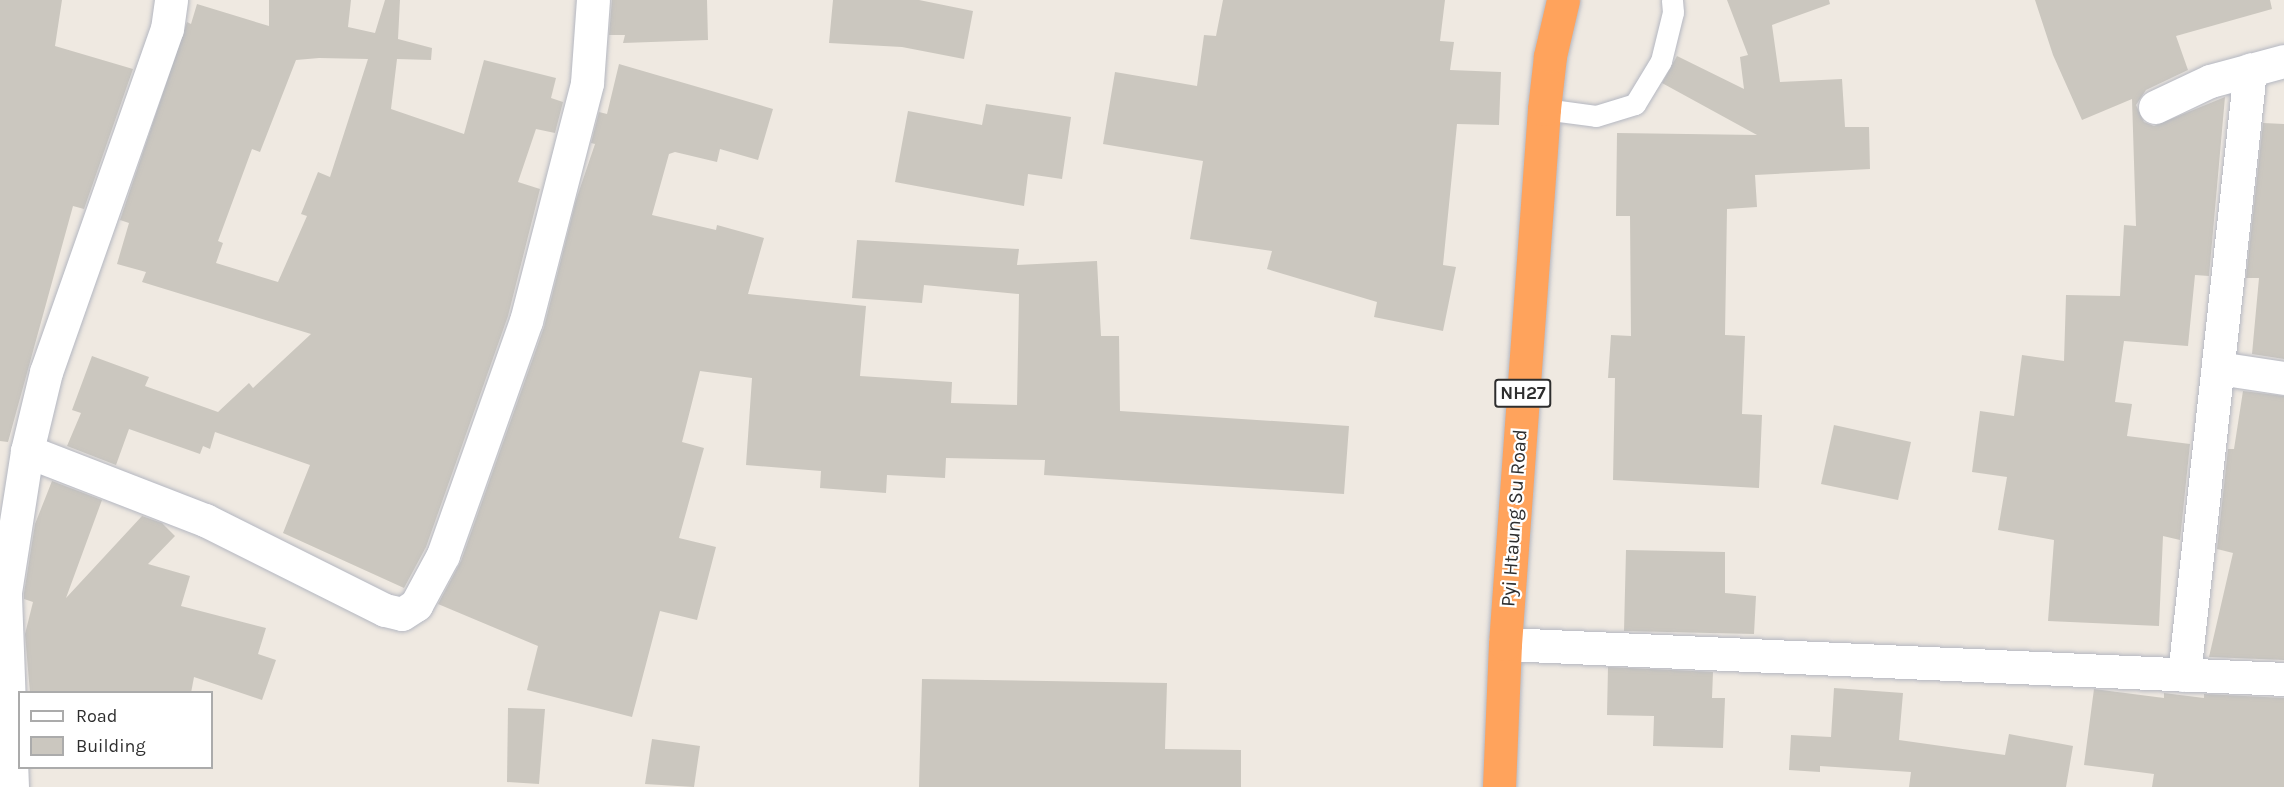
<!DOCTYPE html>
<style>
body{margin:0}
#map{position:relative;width:2284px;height:787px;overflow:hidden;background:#efe9e1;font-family:Karla,sans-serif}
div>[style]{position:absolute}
.building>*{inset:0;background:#cbc7bf}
.roads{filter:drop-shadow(0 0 2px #b4b7c1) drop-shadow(0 0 2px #b4b7c1)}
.lane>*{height:21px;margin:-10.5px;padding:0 10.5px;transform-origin:10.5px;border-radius:10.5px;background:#fff}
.street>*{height:33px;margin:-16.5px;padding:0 16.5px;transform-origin:16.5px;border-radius:16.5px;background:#fff}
.highway>*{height:33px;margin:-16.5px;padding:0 16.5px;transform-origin:16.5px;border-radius:16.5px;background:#ffa35c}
span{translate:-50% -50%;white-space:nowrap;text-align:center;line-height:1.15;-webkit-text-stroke:4.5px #fff;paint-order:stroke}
.shield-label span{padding:2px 4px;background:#fff;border:2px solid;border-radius:4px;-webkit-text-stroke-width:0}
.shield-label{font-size:18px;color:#2e2e2e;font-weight:700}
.street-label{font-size:20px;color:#2e2e2e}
.legend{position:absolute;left:18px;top:691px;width:195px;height:78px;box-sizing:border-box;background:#fff;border:2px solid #ababab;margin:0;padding:8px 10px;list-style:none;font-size:18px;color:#2e2e2e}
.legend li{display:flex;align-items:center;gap:12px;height:30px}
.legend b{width:30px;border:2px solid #ababab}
</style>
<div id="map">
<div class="building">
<i style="clip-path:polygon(0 0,62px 0,55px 46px,133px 69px,84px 209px,73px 206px,8px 442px,0 441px)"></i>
<i style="clip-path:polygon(evenodd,269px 0,351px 0,348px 27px,375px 33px,385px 0,400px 0,398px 39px,432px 48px,431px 60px,397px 59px,391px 109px,464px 134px,484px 60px,556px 78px,551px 98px,563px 102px,555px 133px,536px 129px,518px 182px,540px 189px,508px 316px,426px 547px,404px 588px,283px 533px,310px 465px,215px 432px,210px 449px,203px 446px,200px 454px,129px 429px,116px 465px,67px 446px,81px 413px,72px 410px,92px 356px,149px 377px,145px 386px,218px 412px,249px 383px,253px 388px,311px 334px,142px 282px,146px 272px,117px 264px,129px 223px,120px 220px,187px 22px,191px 24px,197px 4px,269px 26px,269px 0,319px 58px,368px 59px,330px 177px,318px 172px,301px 214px,307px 216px,278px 282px,216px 263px,223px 243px,218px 241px,252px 149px,260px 152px,296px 60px,319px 58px)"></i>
<i style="clip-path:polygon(612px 0,707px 0,708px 40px,623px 43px,625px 35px,609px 35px)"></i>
<i style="clip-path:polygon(833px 0,919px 0,973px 11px,964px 59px,902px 47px,829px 43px)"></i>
<i style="clip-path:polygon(1223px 0,1445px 0,1440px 41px,1454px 42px,1450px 70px,1501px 72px,1499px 125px,1457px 124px,1443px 265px,1456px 267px,1443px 331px,1374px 317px,1377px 302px,1267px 269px,1272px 251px,1190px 239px,1203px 161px,1103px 144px,1115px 72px,1197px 86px,1204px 35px,1216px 36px)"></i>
<i style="clip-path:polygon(1727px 0,1829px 0,1830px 4px,1772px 25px,1780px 82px,1842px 79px,1845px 127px,1869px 127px,1870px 169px,1755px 175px,1757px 207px,1727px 209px,1725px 335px,1745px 336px,1742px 414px,1762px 415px,1759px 488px,1613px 480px,1615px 378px,1608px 378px,1611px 335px,1631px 336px,1630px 216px,1616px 216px,1617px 133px,1757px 135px,1662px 83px,1677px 56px,1744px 89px,1740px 57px,1748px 55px)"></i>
<i style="clip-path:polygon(2035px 0,2270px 0,2272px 9px,2176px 36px,2188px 70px,2146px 90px,2136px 105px,2144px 122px,2154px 126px,2225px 97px,2209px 276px,2195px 275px,2188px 346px,2124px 341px,2115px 402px,2132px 404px,2127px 436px,2190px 444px,2180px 540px,2163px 536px,2159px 626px,2048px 621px,2054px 540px,1998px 530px,2007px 477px,1972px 472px,1980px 411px,2014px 416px,2022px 355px,2064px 361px,2066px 295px,2120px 296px,2124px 225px,2136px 226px,2132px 99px,2082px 120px,2053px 55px)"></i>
<i style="clip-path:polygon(619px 64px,773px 109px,758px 160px,720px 149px,717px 162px,675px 152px,669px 154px,652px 215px,716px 230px,717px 225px,764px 238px,748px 294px,866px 306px,860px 376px,952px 382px,951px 403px,1017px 405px,1019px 294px,924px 285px,922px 303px,852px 298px,857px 240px,1019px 249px,1017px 265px,1097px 261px,1101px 336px,1119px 336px,1120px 411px,1349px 426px,1344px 494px,1044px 475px,1045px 460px,946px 458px,945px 478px,887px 475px,886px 493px,820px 488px,821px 471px,746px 465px,752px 378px,700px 371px,682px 442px,704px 448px,679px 538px,716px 547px,697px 620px,660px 611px,632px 717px,527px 690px,538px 646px,438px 604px,461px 561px,544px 327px,576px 200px,595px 144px,591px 143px,599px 112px,607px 114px)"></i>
<i style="clip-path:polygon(986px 104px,1071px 117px,1062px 179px,1028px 174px,1024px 206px,895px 182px,908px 111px,982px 125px)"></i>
<i style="clip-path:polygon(2263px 123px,2284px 124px,2284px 359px,2252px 354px,2259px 278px,2246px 278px)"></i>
<i style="clip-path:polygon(2243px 391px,2284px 396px,2284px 660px,2209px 657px,2233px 553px,2217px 549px,2228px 449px,2234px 449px)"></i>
<i style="clip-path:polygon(1834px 425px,1911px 442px,1898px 500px,1821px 484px)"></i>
<i style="clip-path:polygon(52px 481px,102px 500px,66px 598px,142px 516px,162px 523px,175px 536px,148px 564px,190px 576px,181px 606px,266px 628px,258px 654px,276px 660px,262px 700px,194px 677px,191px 693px,30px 693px,25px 634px,33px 602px,24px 599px,24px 593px,35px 524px)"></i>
<i style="clip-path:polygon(1626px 550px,1725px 552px,1725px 593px,1756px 596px,1754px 634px,1624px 631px)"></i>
<i style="clip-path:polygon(1608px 667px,1713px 672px,1712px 698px,1725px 698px,1723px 748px,1653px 746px,1654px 716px,1607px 715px)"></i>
<i style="clip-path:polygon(922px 679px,1167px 683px,1165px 749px,1241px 750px,1241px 787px,919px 787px)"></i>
<i style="clip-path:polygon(1834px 688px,1903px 693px,1899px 740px,2005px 755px,2009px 734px,2073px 746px,2066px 787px,1909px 787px,1911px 772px,1820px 766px,1820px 772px,1789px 770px,1791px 735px,1831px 737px)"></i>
<i style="clip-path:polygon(2094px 689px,2164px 698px,2164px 693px,2204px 698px,2204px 694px,2284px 698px,2284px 787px,2152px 787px,2154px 774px,2084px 765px)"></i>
<i style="clip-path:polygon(508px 708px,545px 709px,539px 784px,507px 782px)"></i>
<i style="clip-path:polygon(652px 739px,700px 746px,694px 787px,645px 784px)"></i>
</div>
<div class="roads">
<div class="lane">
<i style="left:1544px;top:109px;width:52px;rotate:7.7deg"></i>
<i style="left:1596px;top:116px;width:41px;rotate:-17.1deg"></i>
<i style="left:1635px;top:104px;width:50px;rotate:-58.8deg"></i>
<i style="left:1661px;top:61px;width:50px;rotate:-76.2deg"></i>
<i style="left:1673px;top:12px;width:12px;rotate:-95deg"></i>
</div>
<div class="street">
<i style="left:2155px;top:107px;width:61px;rotate:-25.3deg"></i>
<i style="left:2210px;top:81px;width:77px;rotate:-15.1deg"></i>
<i style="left:2218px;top:368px;width:67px;rotate:8.6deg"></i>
<i style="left:27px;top:451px;width:191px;rotate:21.2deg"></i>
<i style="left:205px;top:520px;width:201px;rotate:26.6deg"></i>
<i style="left:385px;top:610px;width:17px;rotate:13deg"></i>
<i style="left:402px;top:614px;width:17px;rotate:-33deg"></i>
<i style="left:416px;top:605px;width:57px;rotate:-61.6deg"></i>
<i style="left:443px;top:555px;width:248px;rotate:-70.5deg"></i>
<i style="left:526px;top:321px;width:246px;rotate:-75.6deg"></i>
<i style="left:587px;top:83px;width:83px;rotate:-85.9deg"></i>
<i style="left:1505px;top:644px;width:780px;rotate:2.57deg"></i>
<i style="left:2184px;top:675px;width:609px;rotate:-83.77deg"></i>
<i style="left:12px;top:787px;width:195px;rotate:-92.1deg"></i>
<i style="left:5px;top:592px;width:143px;rotate:-81.1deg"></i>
<i style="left:27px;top:451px;width:81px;rotate:-76.5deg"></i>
<i style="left:46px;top:372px;width:364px;rotate:-70.6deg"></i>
<i style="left:167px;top:29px;width:29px;rotate:-82deg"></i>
</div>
<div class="highway">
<i style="left:1499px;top:787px;width:143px;rotate:-87.6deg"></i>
<i style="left:1505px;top:644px;width:536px;rotate:-85.83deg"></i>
<i style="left:1544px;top:109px;width:53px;rotate:-83.5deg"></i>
<i style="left:1550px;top:56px;width:57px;rotate:-76.9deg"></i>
</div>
</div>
<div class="shield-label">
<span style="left:1523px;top:393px">NH27</span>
</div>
<div class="street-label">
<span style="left:1514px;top:518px;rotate:-86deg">Pyi Htaung Su Road</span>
</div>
<ul class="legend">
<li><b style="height:8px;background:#fff"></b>Road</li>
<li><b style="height:16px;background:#cbc7bf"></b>Building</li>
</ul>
</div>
